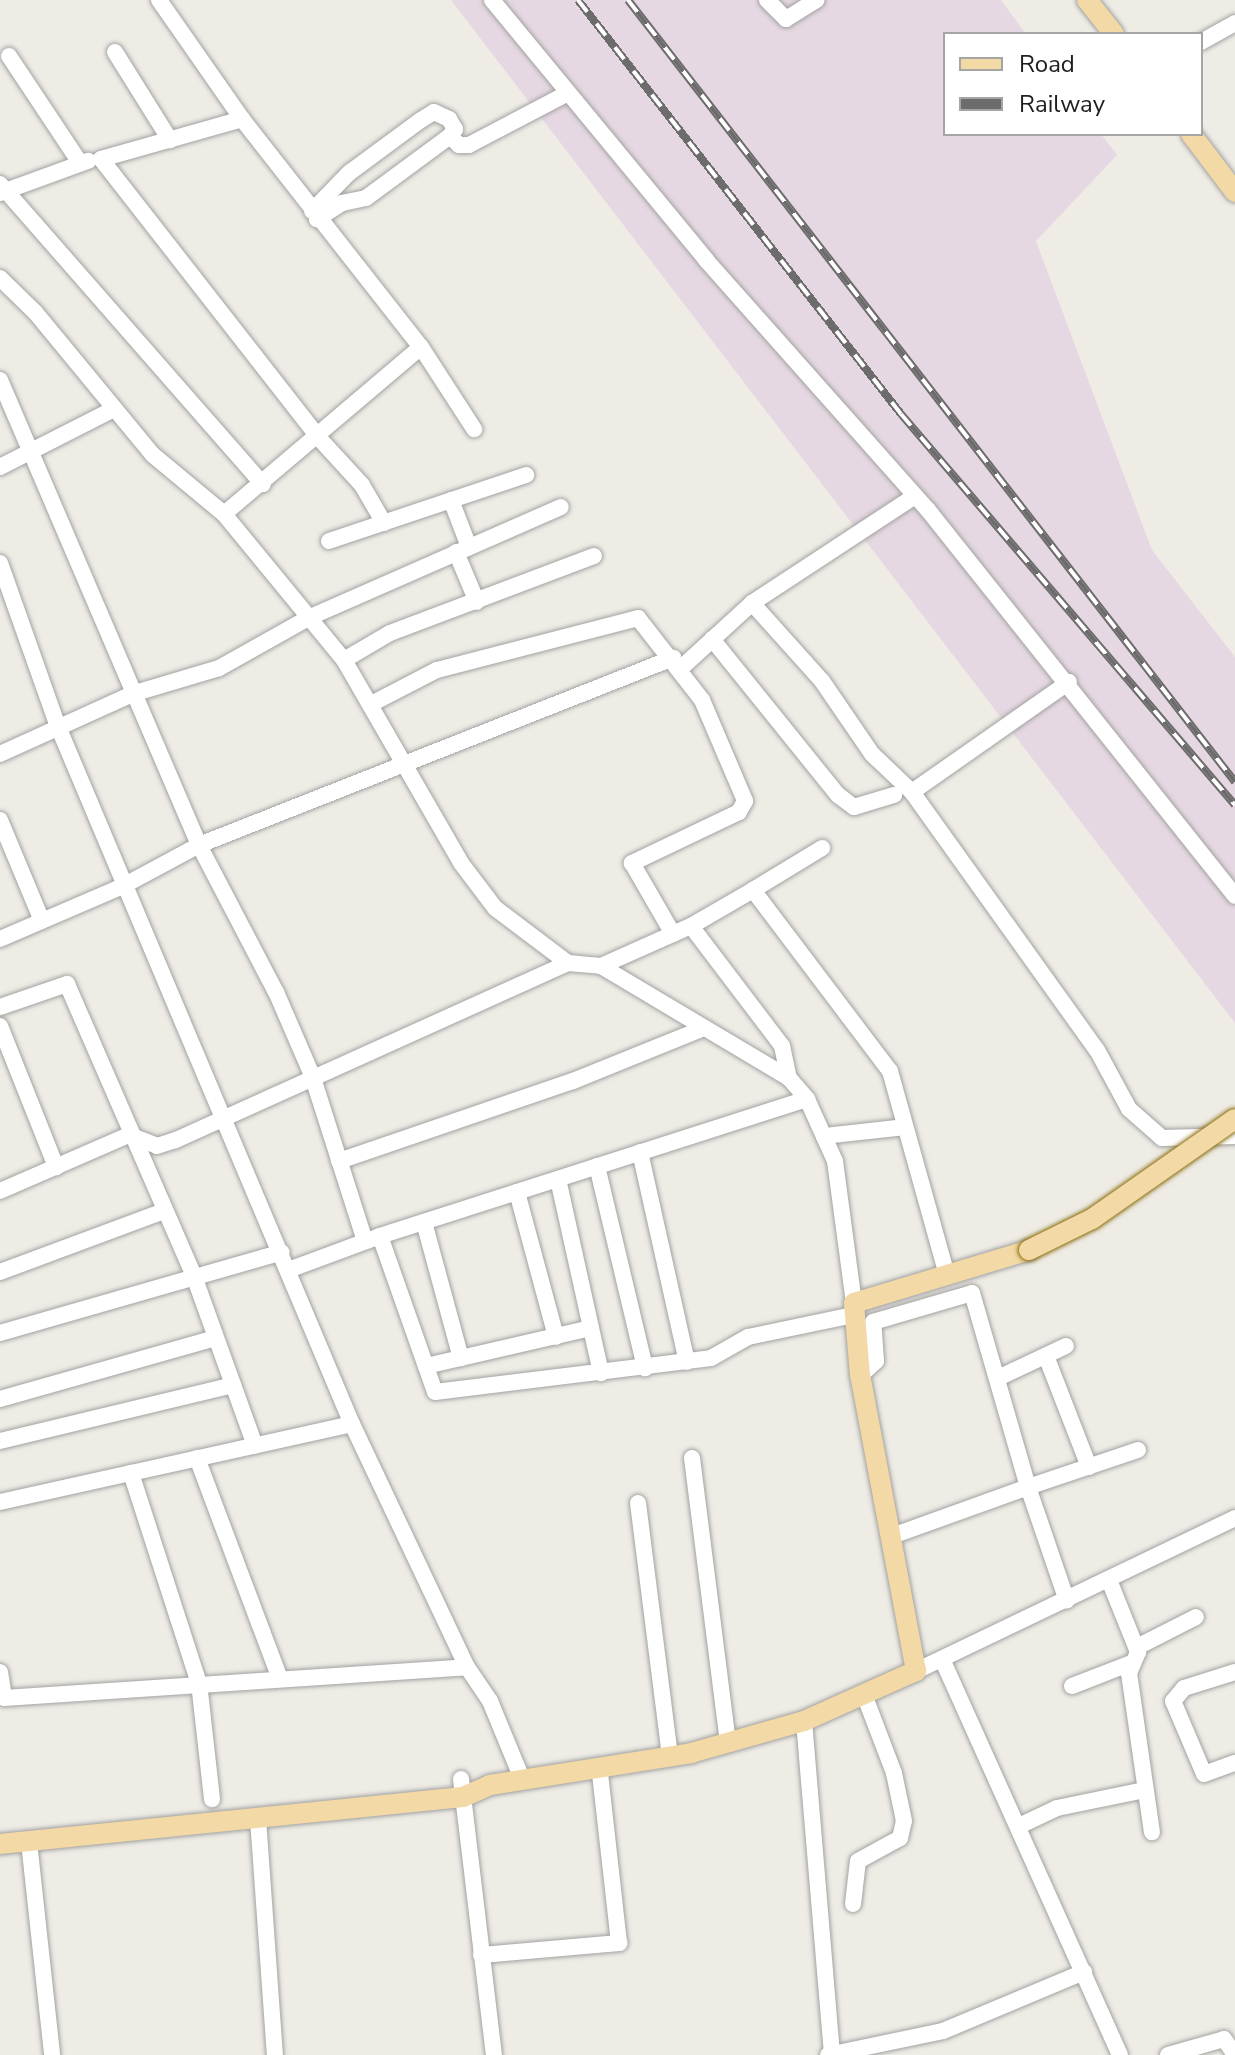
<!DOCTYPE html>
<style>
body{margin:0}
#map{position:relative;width:1235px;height:2055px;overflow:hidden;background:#eeece5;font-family:"Nunito Sans",sans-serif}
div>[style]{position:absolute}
.industrial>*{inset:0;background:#e6d8e2}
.roads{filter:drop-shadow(0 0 2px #a2a2a2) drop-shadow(0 0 2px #a2a2a2)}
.minor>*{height:16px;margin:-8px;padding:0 8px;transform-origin:8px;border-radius:8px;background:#fff}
.major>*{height:20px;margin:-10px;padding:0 10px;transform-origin:10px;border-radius:10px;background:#f3d9a5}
.rail>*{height:8px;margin-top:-4px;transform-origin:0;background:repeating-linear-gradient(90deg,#fff 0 15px,#6c6c6c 0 30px);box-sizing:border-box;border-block:2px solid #6c6c6c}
.bridges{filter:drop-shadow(0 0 2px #8a6d0e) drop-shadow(0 0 2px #8a6d0e)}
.major-bridge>*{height:20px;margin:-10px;padding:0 10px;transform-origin:10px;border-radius:10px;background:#f3d9a5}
span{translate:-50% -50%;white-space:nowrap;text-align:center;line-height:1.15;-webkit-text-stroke:6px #fff;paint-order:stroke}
.legend{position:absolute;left:943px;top:32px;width:260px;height:104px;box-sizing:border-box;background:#fff;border:2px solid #a5a5a5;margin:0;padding:10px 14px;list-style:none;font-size:24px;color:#1e1e1e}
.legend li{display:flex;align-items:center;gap:16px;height:40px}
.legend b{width:40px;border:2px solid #a5a5a5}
</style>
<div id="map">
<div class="industrial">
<i style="clip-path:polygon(451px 0,1001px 0,1026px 34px,945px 34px,945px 134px,1101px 134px,1117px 155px,1036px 241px,1152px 550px,1235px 657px,1235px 1023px)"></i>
</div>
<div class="roads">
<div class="minor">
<i style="left:159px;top:0;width:145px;rotate:55.1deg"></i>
<i style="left:492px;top:0;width:337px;rotate:50.5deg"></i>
<i style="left:706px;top:260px;width:334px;rotate:48.4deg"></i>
<i style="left:928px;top:510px;width:493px;rotate:51.5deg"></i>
<i style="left:767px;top:0;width:27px;rotate:45deg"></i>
<i style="left:786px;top:19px;width:36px;rotate:-32deg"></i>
<i style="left:1201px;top:42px;width:39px;rotate:-29deg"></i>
<i style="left:115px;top:52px;width:104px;rotate:58deg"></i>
<i style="left:9px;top:56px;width:128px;rotate:56.4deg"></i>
<i style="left:450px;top:136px;width:13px;rotate:45deg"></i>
<i style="left:459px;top:145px;width:10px"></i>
<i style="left:469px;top:145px;width:110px;rotate:-27.7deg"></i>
<i style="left:0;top:184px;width:399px;rotate:48.8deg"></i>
<i style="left:0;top:193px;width:94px;rotate:-20deg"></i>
<i style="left:312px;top:211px;width:53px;rotate:-45.8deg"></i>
<i style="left:349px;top:173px;width:89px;rotate:-36.4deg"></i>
<i style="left:421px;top:120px;width:15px;rotate:-32deg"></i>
<i style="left:434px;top:112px;width:17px;rotate:25deg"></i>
<i style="left:449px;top:119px;width:12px;rotate:59deg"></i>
<i style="left:455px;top:129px;width:9px;rotate:126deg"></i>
<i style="left:450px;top:136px;width:104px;rotate:143.6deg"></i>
<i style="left:366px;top:198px;width:25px;rotate:168deg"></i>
<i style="left:342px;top:203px;width:30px;rotate:147deg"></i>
<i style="left:0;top:278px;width:49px;rotate:44.2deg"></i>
<i style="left:35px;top:312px;width:185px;rotate:50.5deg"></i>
<i style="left:153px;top:455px;width:92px;rotate:39.7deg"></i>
<i style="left:224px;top:514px;width:189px;rotate:50.6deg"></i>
<i style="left:344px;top:660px;width:234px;rotate:60deg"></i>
<i style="left:461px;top:863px;width:56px;rotate:52.9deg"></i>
<i style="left:495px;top:908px;width:91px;rotate:37deg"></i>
<i style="left:568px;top:963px;width:33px;rotate:5deg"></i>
<i style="left:601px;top:966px;width:219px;rotate:30.8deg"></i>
<i style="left:789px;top:1078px;width:28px;rotate:49deg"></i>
<i style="left:807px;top:1099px;width:68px;rotate:65.7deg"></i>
<i style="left:835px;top:1161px;width:143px;rotate:82.4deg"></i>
<i style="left:0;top:380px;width:506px;rotate:66.83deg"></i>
<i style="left:199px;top:845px;width:166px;rotate:62.4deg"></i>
<i style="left:276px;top:992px;width:90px;rotate:66.6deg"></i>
<i style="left:312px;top:1075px;width:174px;rotate:72.3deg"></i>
<i style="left:0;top:467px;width:126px;rotate:-27deg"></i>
<i style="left:451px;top:500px;width:50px;rotate:69deg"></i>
<i style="left:224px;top:514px;width:258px;rotate:-40.3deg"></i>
<i style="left:384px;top:523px;width:44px;rotate:-120.1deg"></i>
<i style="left:362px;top:485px;width:64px;rotate:-132.5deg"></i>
<i style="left:319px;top:438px;width:354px;rotate:-128deg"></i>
<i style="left:101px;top:159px;width:147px;rotate:-15.8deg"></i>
<i style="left:242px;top:119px;width:290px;rotate:51.9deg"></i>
<i style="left:421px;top:347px;width:98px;rotate:57.1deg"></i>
<i style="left:329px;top:541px;width:208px;rotate:-18.5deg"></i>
<i style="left:456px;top:552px;width:54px;rotate:67.2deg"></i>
<i style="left:0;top:563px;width:171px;rotate:70.5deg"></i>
<i style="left:57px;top:724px;width:760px;rotate:67.15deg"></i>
<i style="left:352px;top:1424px;width:269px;rotate:64.7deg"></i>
<i style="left:467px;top:1667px;width:41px;rotate:55.9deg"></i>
<i style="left:490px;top:1701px;width:87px;rotate:67.6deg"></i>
<i style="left:712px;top:639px;width:201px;rotate:51.1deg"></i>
<i style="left:838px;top:795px;width:20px;rotate:37deg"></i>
<i style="left:854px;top:807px;width:42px;rotate:-16.7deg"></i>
<i style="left:344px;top:660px;width:53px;rotate:-30.4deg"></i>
<i style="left:390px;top:633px;width:218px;rotate:-20.7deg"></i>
<i style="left:680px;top:669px;width:98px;rotate:-42.5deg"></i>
<i style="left:1069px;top:682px;width:192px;rotate:145deg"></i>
<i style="left:912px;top:792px;width:317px;rotate:54.4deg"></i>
<i style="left:1097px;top:1050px;width:67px;rotate:61.5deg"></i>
<i style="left:1129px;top:1109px;width:44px;rotate:41.3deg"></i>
<i style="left:1162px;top:1138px;width:73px;rotate:-1.6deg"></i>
<i style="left:373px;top:703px;width:72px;rotate:-27.3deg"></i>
<i style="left:437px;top:670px;width:208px;rotate:-14.5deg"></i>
<i style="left:638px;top:618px;width:104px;rotate:52deg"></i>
<i style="left:702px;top:700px;width:110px;rotate:66.9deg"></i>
<i style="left:745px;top:801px;width:13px;rotate:119deg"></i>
<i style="left:739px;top:812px;width:119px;rotate:154.5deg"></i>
<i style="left:632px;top:863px;width:82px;rotate:60deg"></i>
<i style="left:0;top:754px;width:145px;rotate:-24.4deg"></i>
<i style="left:132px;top:694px;width:91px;rotate:-16.6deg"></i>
<i style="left:219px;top:668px;width:102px;rotate:-29.3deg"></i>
<i style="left:308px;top:618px;width:276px;rotate:-23.7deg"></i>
<i style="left:912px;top:792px;width:55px;rotate:-136.5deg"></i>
<i style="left:872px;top:754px;width:88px;rotate:-124.4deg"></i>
<i style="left:822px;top:681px;width:105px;rotate:-131.9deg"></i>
<i style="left:752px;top:603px;width:195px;rotate:-33.3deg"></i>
<i style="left:0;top:820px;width:109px;rotate:67.4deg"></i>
<i style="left:753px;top:890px;width:81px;rotate:-31.3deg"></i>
<i style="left:691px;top:926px;width:151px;rotate:52.8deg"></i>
<i style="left:782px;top:1046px;width:33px;rotate:78deg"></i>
<i style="left:0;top:939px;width:134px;rotate:-23.3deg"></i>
<i style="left:123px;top:886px;width:86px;rotate:-28.3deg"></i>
<i style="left:199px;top:845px;width:510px;rotate:-21.53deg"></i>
<i style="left:601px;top:966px;width:98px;rotate:-24deg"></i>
<i style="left:691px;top:926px;width:72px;rotate:-30.1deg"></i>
<i style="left:753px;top:890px;width:227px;rotate:52.9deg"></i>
<i style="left:890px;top:1071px;width:212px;rotate:74.4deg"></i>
<i style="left:0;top:1007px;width:71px;rotate:-18.9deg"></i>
<i style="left:67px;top:984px;width:322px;rotate:66.5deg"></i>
<i style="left:195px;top:1279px;width:177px;rotate:70.2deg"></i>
<i style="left:0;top:1026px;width:152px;rotate:68.3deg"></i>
<i style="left:824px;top:1136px;width:81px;rotate:-6.3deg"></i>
<i style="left:640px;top:1152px;width:215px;rotate:77.4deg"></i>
<i style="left:339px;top:1161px;width:247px;rotate:-18.9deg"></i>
<i style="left:573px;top:1081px;width:141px;rotate:-22deg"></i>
<i style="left:597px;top:1166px;width:208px;rotate:76.6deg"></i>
<i style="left:558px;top:1179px;width:199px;rotate:77.5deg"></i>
<i style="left:0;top:1191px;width:141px;rotate:-23.5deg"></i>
<i style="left:129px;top:1135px;width:30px;rotate:21deg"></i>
<i style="left:157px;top:1146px;width:20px;rotate:-18deg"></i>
<i style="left:176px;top:1140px;width:430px;rotate:-24.3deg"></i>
<i style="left:517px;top:1192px;width:150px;rotate:74.9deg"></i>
<i style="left:424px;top:1222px;width:141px;rotate:74.8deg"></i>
<i style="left:380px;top:1236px;width:448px;rotate:-17.8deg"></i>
<i style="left:291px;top:1269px;width:95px;rotate:-20.3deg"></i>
<i style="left:380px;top:1236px;width:165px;rotate:70.6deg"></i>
<i style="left:435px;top:1392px;width:278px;rotate:-7deg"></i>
<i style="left:711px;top:1358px;width:43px;rotate:-29.6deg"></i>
<i style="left:748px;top:1337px;width:107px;rotate:-11.8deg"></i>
<i style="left:0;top:1272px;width:175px;rotate:-20.4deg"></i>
<i style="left:0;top:1333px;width:293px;rotate:-16deg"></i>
<i style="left:1046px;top:1356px;width:119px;rotate:68.8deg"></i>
<i style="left:426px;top:1366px;width:169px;rotate:-13deg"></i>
<i style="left:860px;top:1376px;width:22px;rotate:-43deg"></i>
<i style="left:876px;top:1361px;width:39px;rotate:-94deg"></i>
<i style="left:873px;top:1322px;width:103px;rotate:-16.3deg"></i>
<i style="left:972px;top:1293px;width:202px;rotate:73.9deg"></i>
<i style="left:1028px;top:1487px;width:116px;rotate:-18.6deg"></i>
<i style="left:998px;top:1378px;width:75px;rotate:-25.2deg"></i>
<i style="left:0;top:1399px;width:224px;rotate:-15.8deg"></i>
<i style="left:0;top:1441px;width:240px;rotate:-13.5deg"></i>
<i style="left:197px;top:1458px;width:236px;rotate:69.4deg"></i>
<i style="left:692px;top:1458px;width:286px;rotate:82.8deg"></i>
<i style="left:131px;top:1473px;width:226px;rotate:-12.5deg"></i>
<i style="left:0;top:1502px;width:134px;rotate:-12.5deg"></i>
<i style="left:131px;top:1473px;width:221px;rotate:72.1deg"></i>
<i style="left:199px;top:1683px;width:117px;rotate:83.6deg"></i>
<i style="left:638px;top:1503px;width:255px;rotate:82.8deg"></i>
<i style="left:892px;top:1536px;width:145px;rotate:-19.8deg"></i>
<i style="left:1028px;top:1487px;width:120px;rotate:71.1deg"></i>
<i style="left:1109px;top:1580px;width:78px;rotate:68.1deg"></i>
<i style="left:1138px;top:1652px;width:23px;rotate:113deg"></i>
<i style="left:1129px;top:1673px;width:161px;rotate:81.8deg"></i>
<i style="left:1137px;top:1647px;width:66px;rotate:-27deg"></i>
<i style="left:942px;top:1659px;width:434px;rotate:65.8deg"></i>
<i style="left:916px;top:1671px;width:354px;rotate:-25.6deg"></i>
<i style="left:0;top:1672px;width:26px;rotate:81deg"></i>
<i style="left:4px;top:1698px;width:464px;rotate:-3.8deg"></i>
<i style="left:1235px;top:1672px;width:53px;rotate:162.6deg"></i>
<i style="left:1184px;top:1688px;width:17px;rotate:130deg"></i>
<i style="left:1173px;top:1701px;width:79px;rotate:67deg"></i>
<i style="left:1204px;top:1774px;width:33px;rotate:-20deg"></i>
<i style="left:1072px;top:1686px;width:66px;rotate:-21.2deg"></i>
<i style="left:804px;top:1721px;width:335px;rotate:85.2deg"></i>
<i style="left:461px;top:1779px;width:278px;rotate:83.2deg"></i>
<i style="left:258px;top:1819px;width:237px;rotate:85.9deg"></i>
<i style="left:1019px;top:1826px;width:42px;rotate:-25.3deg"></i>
<i style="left:1057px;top:1808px;width:90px;rotate:-11.6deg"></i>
<i style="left:29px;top:1842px;width:214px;rotate:83.8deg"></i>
<i style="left:853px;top:1904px;width:43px;rotate:-83.4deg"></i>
<i style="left:858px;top:1861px;width:48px;rotate:-28.7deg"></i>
<i style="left:900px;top:1838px;width:17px;rotate:-77deg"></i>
<i style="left:904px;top:1821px;width:49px;rotate:-101.8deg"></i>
<i style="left:894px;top:1773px;width:81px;rotate:-110.9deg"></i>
<i style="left:481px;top:1955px;width:139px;rotate:-5deg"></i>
<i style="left:619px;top:1943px;width:178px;rotate:-96.4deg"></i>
<i style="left:828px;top:2055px;width:117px;rotate:-11.8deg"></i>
<i style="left:943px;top:2031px;width:153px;rotate:-22.7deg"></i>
<i style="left:1168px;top:2055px;width:58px;rotate:-15.9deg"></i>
<i style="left:1224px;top:2039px;width:19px;rotate:55deg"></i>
</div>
<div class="major">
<i style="left:1087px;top:0;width:43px;rotate:51.5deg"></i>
<i style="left:1191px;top:134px;width:73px;rotate:52.8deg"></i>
<i style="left:0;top:1844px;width:465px;rotate:-5.8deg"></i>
<i style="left:463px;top:1797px;width:30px;rotate:-24deg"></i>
<i style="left:490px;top:1785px;width:204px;rotate:-9deg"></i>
<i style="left:691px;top:1753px;width:117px;rotate:-15.8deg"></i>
<i style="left:804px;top:1721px;width:123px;rotate:-24.1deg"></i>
<i style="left:916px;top:1671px;width:300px;rotate:-100.7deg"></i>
<i style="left:860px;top:1376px;width:73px;rotate:-94.7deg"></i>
<i style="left:854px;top:1303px;width:183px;rotate:-16.8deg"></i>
</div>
</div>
<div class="rail">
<i style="left:578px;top:0;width:525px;rotate:52.04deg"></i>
<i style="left:901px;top:414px;width:514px;rotate:49.5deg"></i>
<i style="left:628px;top:0;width:990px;rotate:52.18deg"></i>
</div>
<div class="bridges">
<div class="major-bridge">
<i style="left:1029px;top:1250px;width:70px;rotate:-26.2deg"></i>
<i style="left:1092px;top:1219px;width:174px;rotate:-35deg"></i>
</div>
</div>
<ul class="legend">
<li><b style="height:10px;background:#f3d9a5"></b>Road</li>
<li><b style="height:10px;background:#6c6c6c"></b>Railway</li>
</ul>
</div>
